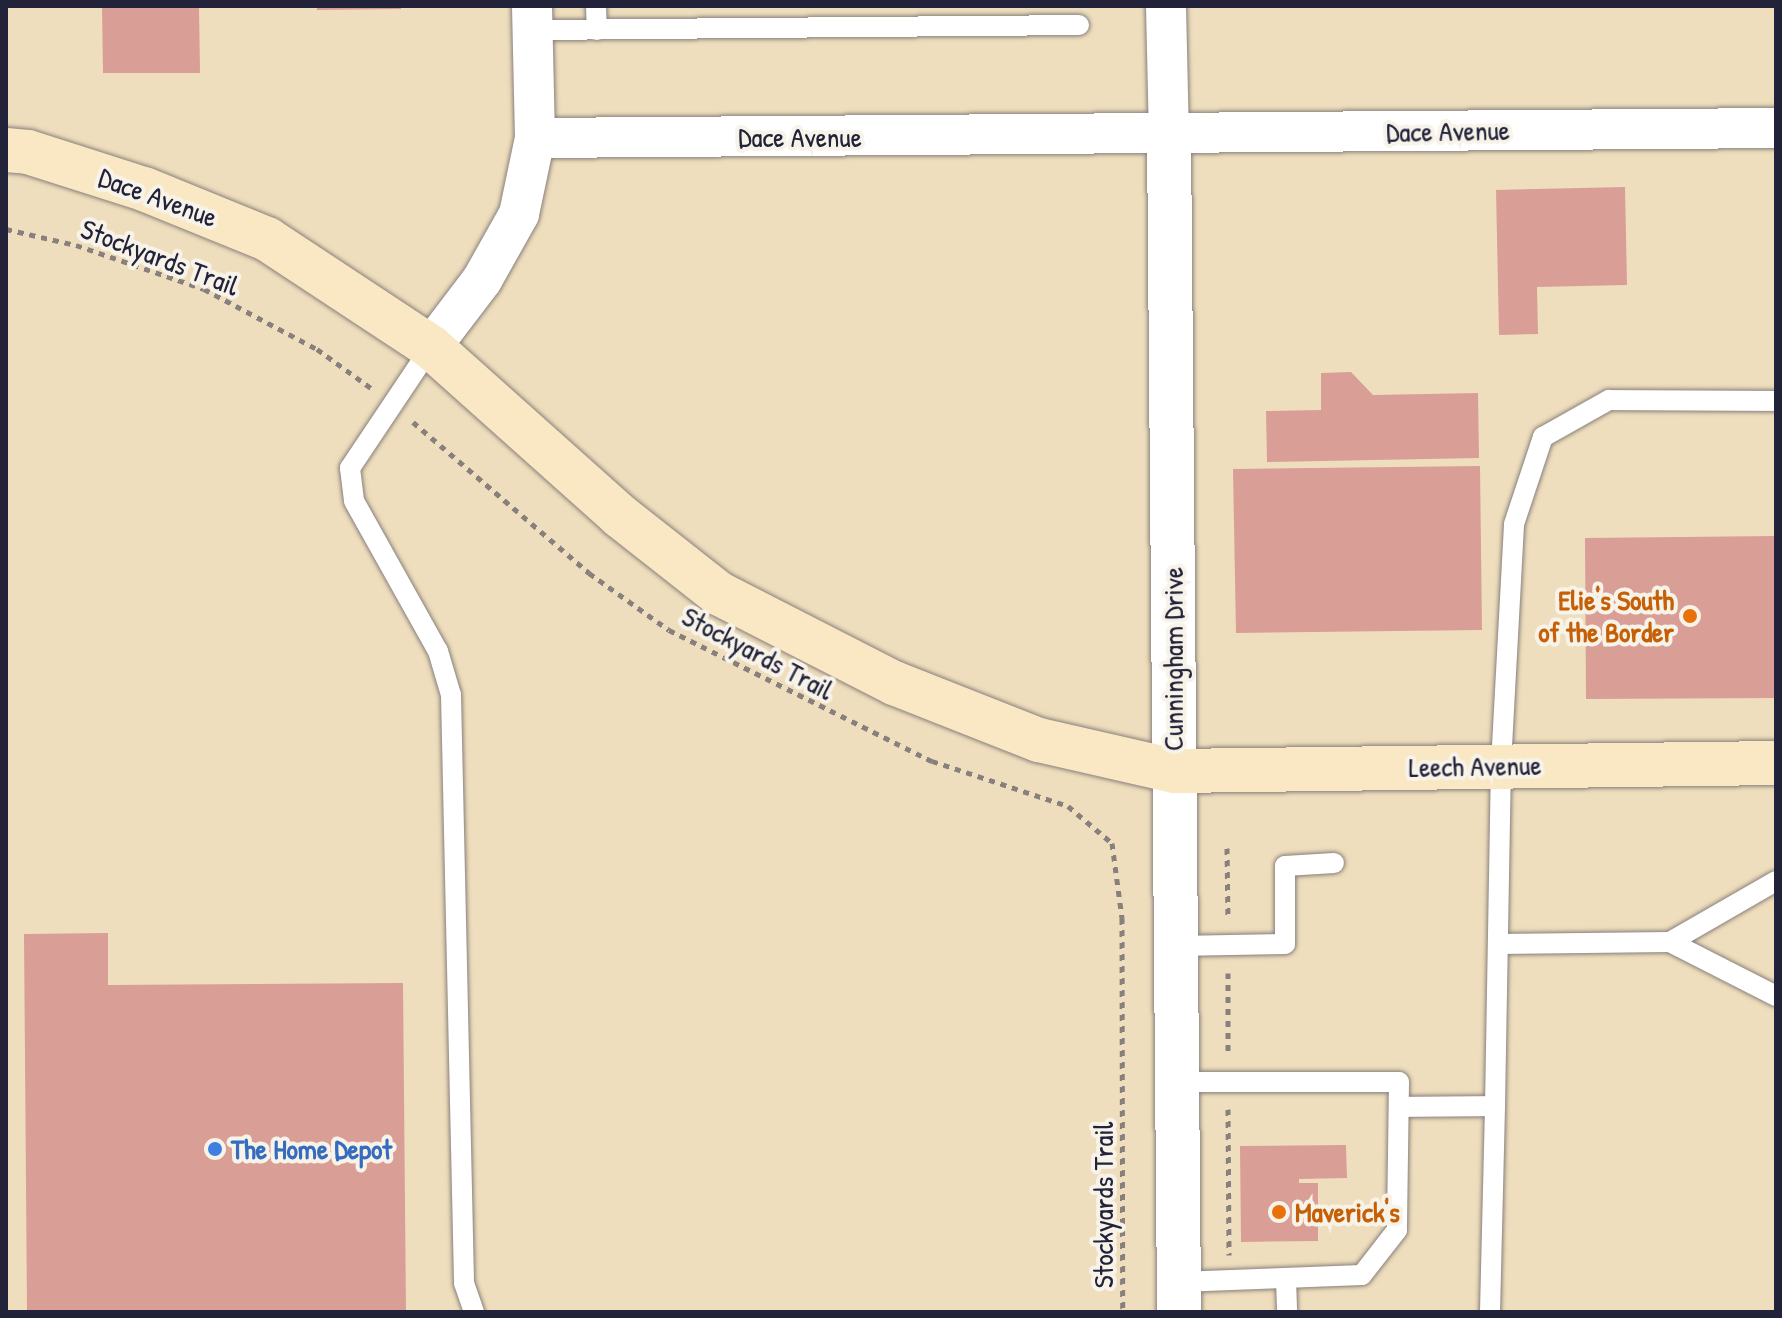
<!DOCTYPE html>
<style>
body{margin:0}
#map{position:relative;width:1782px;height:1318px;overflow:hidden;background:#efdebd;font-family:"Patrick Hand",sans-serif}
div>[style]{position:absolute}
.building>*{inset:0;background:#d99e96}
.path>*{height:5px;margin-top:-2.5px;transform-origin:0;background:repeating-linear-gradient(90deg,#88807c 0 6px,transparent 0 12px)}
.roads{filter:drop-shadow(0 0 2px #88807c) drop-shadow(0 0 2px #88807c)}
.service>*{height:20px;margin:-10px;padding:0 10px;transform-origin:10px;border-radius:10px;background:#fff}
.minor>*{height:40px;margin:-20px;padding:0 20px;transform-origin:20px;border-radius:20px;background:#fff}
.tertiary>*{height:44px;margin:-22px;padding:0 22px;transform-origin:22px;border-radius:22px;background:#fff}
.secondary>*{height:44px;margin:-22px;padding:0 22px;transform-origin:22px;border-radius:22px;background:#fae7c3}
.dots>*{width:22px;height:22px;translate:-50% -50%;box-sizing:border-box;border:4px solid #f7f3e8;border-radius:50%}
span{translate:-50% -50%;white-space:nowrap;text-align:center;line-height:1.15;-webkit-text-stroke:8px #f7f3e8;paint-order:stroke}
.street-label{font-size:28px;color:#22223b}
.food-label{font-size:28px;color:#c56008;font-weight:700}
.right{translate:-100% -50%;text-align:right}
.left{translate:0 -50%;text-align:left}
.shop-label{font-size:28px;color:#366cbe;font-weight:700}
.frame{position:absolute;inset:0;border:8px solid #22223b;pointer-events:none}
</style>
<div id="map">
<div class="building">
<i style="clip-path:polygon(102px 6px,199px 6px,200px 73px,103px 73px)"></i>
<i style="clip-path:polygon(317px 6px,401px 6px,401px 9px,317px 10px)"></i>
<i style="clip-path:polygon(1625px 187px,1627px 285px,1537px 287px,1538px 334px,1499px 335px,1496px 190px)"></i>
<i style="clip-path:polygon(1351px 372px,1373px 395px,1478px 393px,1479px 458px,1267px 462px,1266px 411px,1321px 410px,1321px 373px)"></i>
<i style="clip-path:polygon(1480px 466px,1482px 630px,1236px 633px,1233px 469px)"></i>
<i style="clip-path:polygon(1776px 536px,1776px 698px,1586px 699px,1585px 538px)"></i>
<i style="clip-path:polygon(108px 933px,108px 985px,403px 983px,406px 1312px,27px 1312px,24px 934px)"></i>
<i style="clip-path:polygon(1346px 1145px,1347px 1178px,1299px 1179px,1299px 1183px,1318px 1183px,1318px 1241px,1241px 1242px,1240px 1146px)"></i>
</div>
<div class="path">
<i style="left:6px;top:229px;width:72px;rotate:12.9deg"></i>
<i style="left:76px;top:245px;width:135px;rotate:19deg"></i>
<i style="left:204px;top:289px;width:128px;rotate:28deg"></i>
<i style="left:317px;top:349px;width:67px;rotate:35.8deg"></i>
<i style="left:413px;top:422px;width:232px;rotate:40.6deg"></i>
<i style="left:589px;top:573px;width:98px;rotate:35.5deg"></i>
<i style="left:669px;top:630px;width:294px;rotate:26.5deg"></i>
<i style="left:932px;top:761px;width:143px;rotate:18.3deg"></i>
<i style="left:1068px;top:806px;width:57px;rotate:40.1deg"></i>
<i style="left:1112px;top:843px;width:76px;rotate:82.4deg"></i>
<i style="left:1122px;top:918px;width:394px;rotate:89.9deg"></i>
<i style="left:1227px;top:848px;width:71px;rotate:89.2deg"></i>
<i style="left:1228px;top:973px;width:82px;rotate:90deg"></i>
<i style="left:1228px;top:1109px;width:146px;rotate:89.6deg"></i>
</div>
<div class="roads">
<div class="service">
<i style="left:596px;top:6px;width:24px;rotate:88deg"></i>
<i style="left:533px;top:30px;width:546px;rotate:-0.52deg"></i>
<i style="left:431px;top:347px;width:146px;rotate:123.8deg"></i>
<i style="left:350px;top:468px;width:33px;rotate:83deg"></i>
<i style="left:354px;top:501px;width:172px;rotate:60.8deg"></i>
<i style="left:438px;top:651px;width:46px;rotate:73.5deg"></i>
<i style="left:451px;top:695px;width:588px;rotate:88.73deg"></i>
<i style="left:464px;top:1283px;width:31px;rotate:71deg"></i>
<i style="left:1670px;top:942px;width:119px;rotate:27deg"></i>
<i style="left:1498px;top:944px;width:172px;rotate:-0.7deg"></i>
<i style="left:1670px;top:942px;width:122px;rotate:-29.9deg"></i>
<i style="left:1176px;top:946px;width:109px;rotate:-1.1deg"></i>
<i style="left:1285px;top:944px;width:78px;rotate:-90deg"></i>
<i style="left:1285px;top:866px;width:49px;rotate:-3.5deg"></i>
<i style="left:1177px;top:1082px;width:222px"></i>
<i style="left:1399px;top:1082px;width:148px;rotate:90.8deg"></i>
<i style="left:1397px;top:1230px;width:57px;rotate:127.9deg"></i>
<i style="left:1362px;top:1275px;width:183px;rotate:177.8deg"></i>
<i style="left:1399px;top:1107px;width:96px;rotate:-0.6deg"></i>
<i style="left:1495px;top:1106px;width:341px;rotate:-89deg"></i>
<i style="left:1501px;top:765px;width:241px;rotate:-86.9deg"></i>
<i style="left:1514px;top:524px;width:92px;rotate:-71.6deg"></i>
<i style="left:1543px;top:437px;width:76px;rotate:-29.3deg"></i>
<i style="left:1609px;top:400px;width:167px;rotate:0.3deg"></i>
<i style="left:1286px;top:1279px;width:33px;rotate:88deg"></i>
<i style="left:1490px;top:1312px;width:206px;rotate:-88.6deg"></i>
</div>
<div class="minor">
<i style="left:532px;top:6px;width:132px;rotate:88.7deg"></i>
<i style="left:1166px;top:6px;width:128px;rotate:88.7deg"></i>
<i style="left:431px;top:347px;width:84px;rotate:-52.7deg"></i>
<i style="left:482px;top:280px;width:76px;rotate:-60.7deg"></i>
<i style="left:519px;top:214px;width:78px;rotate:-78.1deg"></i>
<i style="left:535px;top:138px;width:1241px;rotate:-0.46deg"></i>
</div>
<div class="tertiary">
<i style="left:1169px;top:134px;width:1178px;rotate:89.51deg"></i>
</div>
<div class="secondary">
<i style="left:6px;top:150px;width:22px;rotate:5deg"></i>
<i style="left:28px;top:152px;width:122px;rotate:17.7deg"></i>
<i style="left:144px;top:189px;width:133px;rotate:22.1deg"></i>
<i style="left:267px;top:239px;width:196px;rotate:33.4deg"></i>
<i style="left:431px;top:347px;width:254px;rotate:41.8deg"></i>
<i style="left:620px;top:516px;width:125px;rotate:38.2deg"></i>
<i style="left:718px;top:593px;width:198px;rotate:27.1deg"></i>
<i style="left:894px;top:683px;width:156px;rotate:21.5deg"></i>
<i style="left:1039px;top:740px;width:139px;rotate:12.9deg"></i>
<i style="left:1174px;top:771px;width:602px;rotate:-0.76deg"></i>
</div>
</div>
<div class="dots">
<i style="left:1690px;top:616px;background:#e8710a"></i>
<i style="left:215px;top:1149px;background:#3f7fe0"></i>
<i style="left:1279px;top:1212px;background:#e8710a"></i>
</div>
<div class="street-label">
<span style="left:1448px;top:131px;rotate:-1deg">Dace Avenue</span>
<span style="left:800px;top:137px">Dace Avenue</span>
<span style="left:158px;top:197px;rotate:20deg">Dace Avenue</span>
<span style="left:160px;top:257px;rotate:21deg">Stockyards Trail</span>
<span style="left:758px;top:653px;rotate:28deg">Stockyards Trail</span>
<span style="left:1173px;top:659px;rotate:-90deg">Cunningham Drive</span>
<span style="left:1475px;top:766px;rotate:-1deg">Leech Avenue</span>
<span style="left:1103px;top:1205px;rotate:-90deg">Stockyards Trail</span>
</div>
<div class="food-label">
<span class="right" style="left:1674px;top:616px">Elie's South<br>of the Border</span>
<span class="left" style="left:1295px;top:1212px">Maverick's</span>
</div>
<div class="shop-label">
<span class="left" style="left:231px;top:1149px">The Home Depot</span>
</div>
<div class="frame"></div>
</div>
